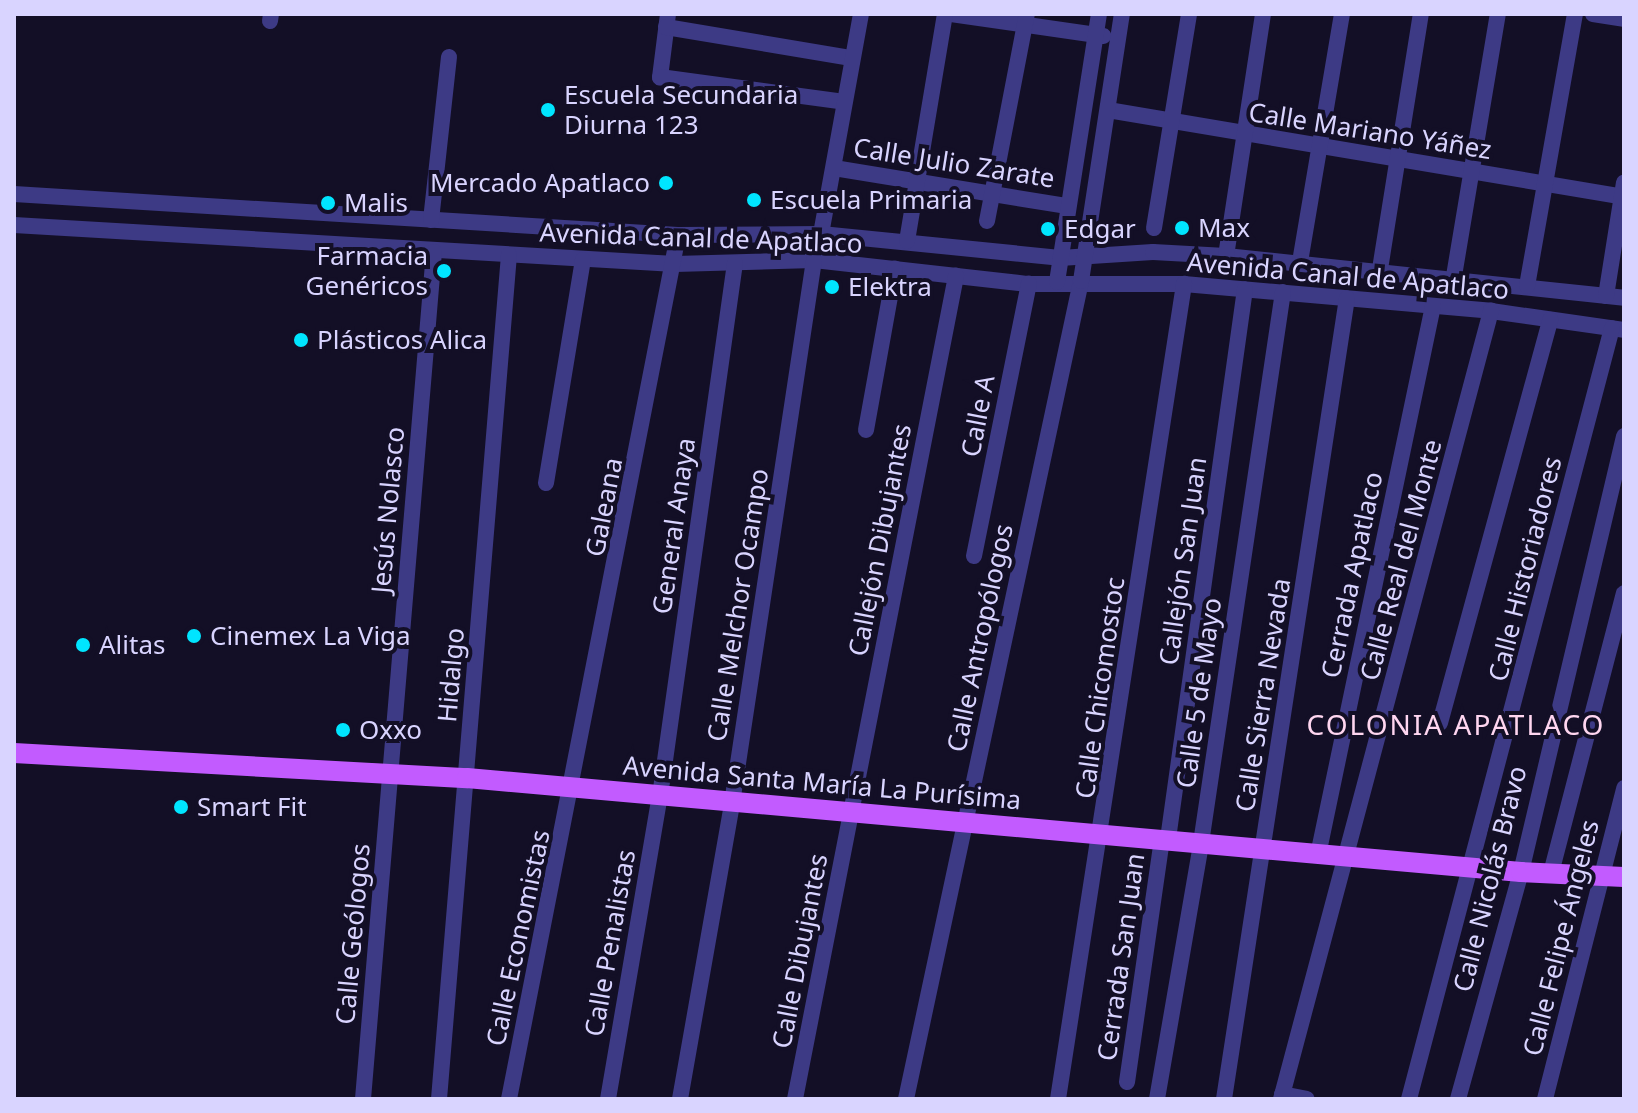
<!DOCTYPE html>
<meta charset="utf-8">
<style>
body{margin:0}
#map{position:relative;width:1638px;height:1113px;overflow:hidden;background:#130f26;font-family:"Noto Sans",sans-serif}
div>[style]{position:absolute}
.minor>*{height:16px;margin:-8px;padding:0 8px;transform-origin:8px;border-radius:8px;background:#3d3a85}
.major>*{height:20px;margin:-10px;padding:0 10px;transform-origin:10px;border-radius:10px;background:#c25bff}
.dots>*{width:22px;height:22px;translate:-50% -50%;box-sizing:border-box;border:4px solid #130f26;border-radius:50%}
span{translate:-50% -50%;white-space:nowrap;text-align:center;line-height:1.15;-webkit-text-stroke:8px #130f26;paint-order:stroke}
.poi-label{font-size:26px;color:#d9d4ff}
.left{translate:0 -50%;text-align:left}
.right{translate:-100% -50%;text-align:right}
.street-label{font-size:26px;color:#d9d4ff}
.neighbourhood-label{font-size:28px;color:#ffd6f0;letter-spacing:2px}
.frame{position:absolute;inset:0;border:16px solid #d9d4ff;pointer-events:none}
</style>
<div id="map">
<div class="minor">
<i style="left:668px;top:14px;width:64px;rotate:97.2deg"></i>
<i style="left:660px;top:77px;width:186px;rotate:7.7deg"></i>
<i style="left:951px;top:14px;width:154px;rotate:8.2deg"></i>
<i style="left:1593px;top:14px;width:31px;rotate:9deg"></i>
<i style="left:270px;top:21px;width:7px;rotate:-82deg"></i>
<i style="left:666px;top:27px;width:188px;rotate:9.5deg"></i>
<i style="left:1108px;top:110px;width:523px;rotate:9.57deg"></i>
<i style="left:834px;top:168px;width:235px;rotate:9.3deg"></i>
<i style="left:14px;top:194px;width:665px;rotate:3.53deg"></i>
<i style="left:678px;top:235px;width:143px;rotate:-0.4deg"></i>
<i style="left:821px;top:234px;width:240px;rotate:5.7deg"></i>
<i style="left:1060px;top:258px;width:93px;rotate:-3.7deg"></i>
<i style="left:1153px;top:252px;width:73px;rotate:3.1deg"></i>
<i style="left:1226px;top:256px;width:400px;rotate:6deg"></i>
<i style="left:431px;top:220px;width:164px;rotate:-83.7deg"></i>
<i style="left:987px;top:221px;width:211px;rotate:-79.1deg"></i>
<i style="left:14px;top:225px;width:662px;rotate:3.38deg"></i>
<i style="left:675px;top:264px;width:139px;rotate:-1.6deg"></i>
<i style="left:814px;top:260px;width:216px;rotate:6.4deg"></i>
<i style="left:1029px;top:284px;width:155px"></i>
<i style="left:1184px;top:284px;width:308px;rotate:5deg"></i>
<i style="left:1491px;top:311px;width:134px;rotate:8.1deg"></i>
<i style="left:1154px;top:228px;width:217px;rotate:-80.7deg"></i>
<i style="left:821px;top:234px;width:224px;rotate:-79.7deg"></i>
<i style="left:907px;top:241px;width:230px;rotate:-80.5deg"></i>
<i style="left:1226px;top:256px;width:245px;rotate:-81.3deg"></i>
<i style="left:1300px;top:262px;width:252px;rotate:-80.4deg"></i>
<i style="left:1380px;top:269px;width:258px;rotate:-80.9deg"></i>
<i style="left:1454px;top:276px;width:266px;rotate:-80.5deg"></i>
<i style="left:1057px;top:282px;width:271px;rotate:-81.1deg"></i>
<i style="left:1527px;top:286px;width:276px;rotate:-80deg"></i>
<i style="left:1606px;top:296px;width:115px;rotate:-81deg"></i>
<i style="left:866px;top:430px;width:164px;rotate:-79.8deg"></i>
<i style="left:546px;top:483px;width:226px;rotate:-80.6deg"></i>
<i style="left:974px;top:556px;width:278px;rotate:-78.6deg"></i>
<i style="left:1440px;top:723px;width:418px;rotate:-74.7deg"></i>
<i style="left:1168px;top:839px;width:555px;rotate:-82.03deg"></i>
<i style="left:1318px;top:855px;width:561px;rotate:-78.17deg"></i>
<i style="left:1551px;top:873px;width:289px;rotate:-75.4deg"></i>
<i style="left:1127px;top:1082px;width:246px;rotate:-81.8deg"></i>
<i style="left:1282px;top:1094px;width:25px;rotate:11deg"></i>
<i style="left:363px;top:1099px;width:850px;rotate:-85.21deg"></i>
<i style="left:439px;top:1099px;width:847px;rotate:-85.26deg"></i>
<i style="left:509px;top:1099px;width:880px;rotate:-78.93deg"></i>
<i style="left:608px;top:1099px;width:307px;rotate:-80.3deg"></i>
<i style="left:660px;top:796px;width:538px;rotate:-81.99deg"></i>
<i style="left:680px;top:1099px;width:301px;rotate:-80deg"></i>
<i style="left:732px;top:803px;width:549px;rotate:-81.41deg"></i>
<i style="left:795px;top:1099px;width:839px;rotate:-78.93deg"></i>
<i style="left:906px;top:1099px;width:837px;rotate:-77.92deg"></i>
<i style="left:1081px;top:281px;width:270px;rotate:-81.3deg"></i>
<i style="left:1058px;top:1099px;width:825px;rotate:-81.21deg"></i>
<i style="left:1157px;top:1099px;width:260px;rotate:-80.2deg"></i>
<i style="left:1201px;top:843px;width:557px;rotate:-81.54deg"></i>
<i style="left:1224px;top:1099px;width:810px;rotate:-81.27deg"></i>
<i style="left:1281px;top:1099px;width:816px;rotate:-75.08deg"></i>
<i style="left:1409px;top:1099px;width:797px;rotate:-75.25deg"></i>
<i style="left:1458px;top:1099px;width:236px;rotate:-74.5deg"></i>
<i style="left:1521px;top:872px;width:448px;rotate:-76.7deg"></i>
<i style="left:1545px;top:1099px;width:321px;rotate:-75.7deg"></i>
</div>
<div class="major">
<i style="left:14px;top:753px;width:454px;rotate:3.2deg"></i>
<i style="left:467px;top:778px;width:1058px;rotate:5.1deg"></i>
<i style="left:1521px;top:872px;width:103px;rotate:2.8deg"></i>
</div>
<div class="dots">
<i style="left:548px;top:110px;background:#00e5ff"></i>
<i style="left:666px;top:183px;background:#00e5ff"></i>
<i style="left:754px;top:200px;background:#00e5ff"></i>
<i style="left:328px;top:203px;background:#00e5ff"></i>
<i style="left:1182px;top:228px;background:#00e5ff"></i>
<i style="left:1048px;top:229px;background:#00e5ff"></i>
<i style="left:444px;top:271px;background:#00e5ff"></i>
<i style="left:832px;top:287px;background:#00e5ff"></i>
<i style="left:301px;top:340px;background:#00e5ff"></i>
<i style="left:194px;top:636px;background:#00e5ff"></i>
<i style="left:83px;top:645px;background:#00e5ff"></i>
<i style="left:343px;top:730px;background:#00e5ff"></i>
<i style="left:181px;top:807px;background:#00e5ff"></i>
</div>
<div class="poi-label">
<span class="left" style="left:564px;top:110px">Escuela Secundaria<br>Diurna 123</span>
<span class="right" style="left:650px;top:183px">Mercado Apatlaco</span>
<span class="left" style="left:770px;top:200px">Escuela Primaria</span>
<span class="left" style="left:344px;top:203px">Malis</span>
<span class="left" style="left:1198px;top:228px">Max</span>
<span class="left" style="left:1064px;top:229px">Edgar</span>
<span class="right" style="left:428px;top:271px">Farmacia<br>Genéricos</span>
<span class="left" style="left:848px;top:287px">Elektra</span>
<span class="left" style="left:317px;top:340px">Plásticos Alica</span>
<span class="left" style="left:210px;top:636px">Cinemex La Viga</span>
<span class="left" style="left:99px;top:645px">Alitas</span>
<span class="left" style="left:359px;top:730px">Oxxo</span>
<span class="left" style="left:197px;top:807px">Smart Fit</span>
</div>
<div class="street-label">
<span style="left:1370px;top:131px;rotate:9deg">Calle Mariano Yáñez</span>
<span style="left:954px;top:163px;rotate:9deg">Calle Julio Zarate</span>
<span style="left:701px;top:238px;rotate:2deg">Avenida Canal de Apatlaco</span>
<span style="left:1348px;top:276px;rotate:5deg">Avenida Canal de Apatlaco</span>
<span style="left:978px;top:416px;rotate:-79deg">Calle A</span>
<span style="left:604px;top:507px;rotate:-79deg">Galeana</span>
<span style="left:388px;top:510px;rotate:-85deg">Jesús Nolasco</span>
<span style="left:674px;top:526px;rotate:-82deg">General Anaya</span>
<span style="left:880px;top:540px;rotate:-79deg">Callejón Dibujantes</span>
<span style="left:1401px;top:560px;rotate:-75deg">Calle Real del Monte</span>
<span style="left:1183px;top:561px;rotate:-82deg">Callejón San Juan</span>
<span style="left:1525px;top:569px;rotate:-76deg">Calle Historiadores</span>
<span style="left:1352px;top:575px;rotate:-78deg">Cerrada Apatlaco</span>
<span style="left:738px;top:605px;rotate:-81deg">Calle Melchor Ocampo</span>
<span style="left:980px;top:638px;rotate:-78deg">Calle Antropólogos</span>
<span style="left:451px;top:675px;rotate:-85deg">Hidalgo</span>
<span style="left:1100px;top:688px;rotate:-82deg">Calle Chicomostoc</span>
<span style="left:1199px;top:693px;rotate:-82deg">Calle 5 de Mayo</span>
<span style="left:1263px;top:695px;rotate:-81deg">Calle Sierra Nevada</span>
<span style="left:822px;top:783px;rotate:5deg">Avenida Santa María La Purísima</span>
<span style="left:1490px;top:879px;rotate:-76deg">Calle Nicolás Bravo</span>
<span style="left:353px;top:934px;rotate:-85deg">Calle Geólogos</span>
<span style="left:518px;top:938px;rotate:-78deg">Calle Economistas</span>
<span style="left:1561px;top:938px;rotate:-76deg">Calle Felipe Ángeles</span>
<span style="left:610px;top:943px;rotate:-80deg">Calle Penalistas</span>
<span style="left:800px;top:951px;rotate:-79deg">Calle Dibujantes</span>
<span style="left:1121px;top:957px;rotate:-82deg">Cerrada San Juan</span>
</div>
<div class="neighbourhood-label">
<span style="left:1456px;top:724px">COLONIA APATLACO</span>
</div>
<div class="frame"></div>
</div>
